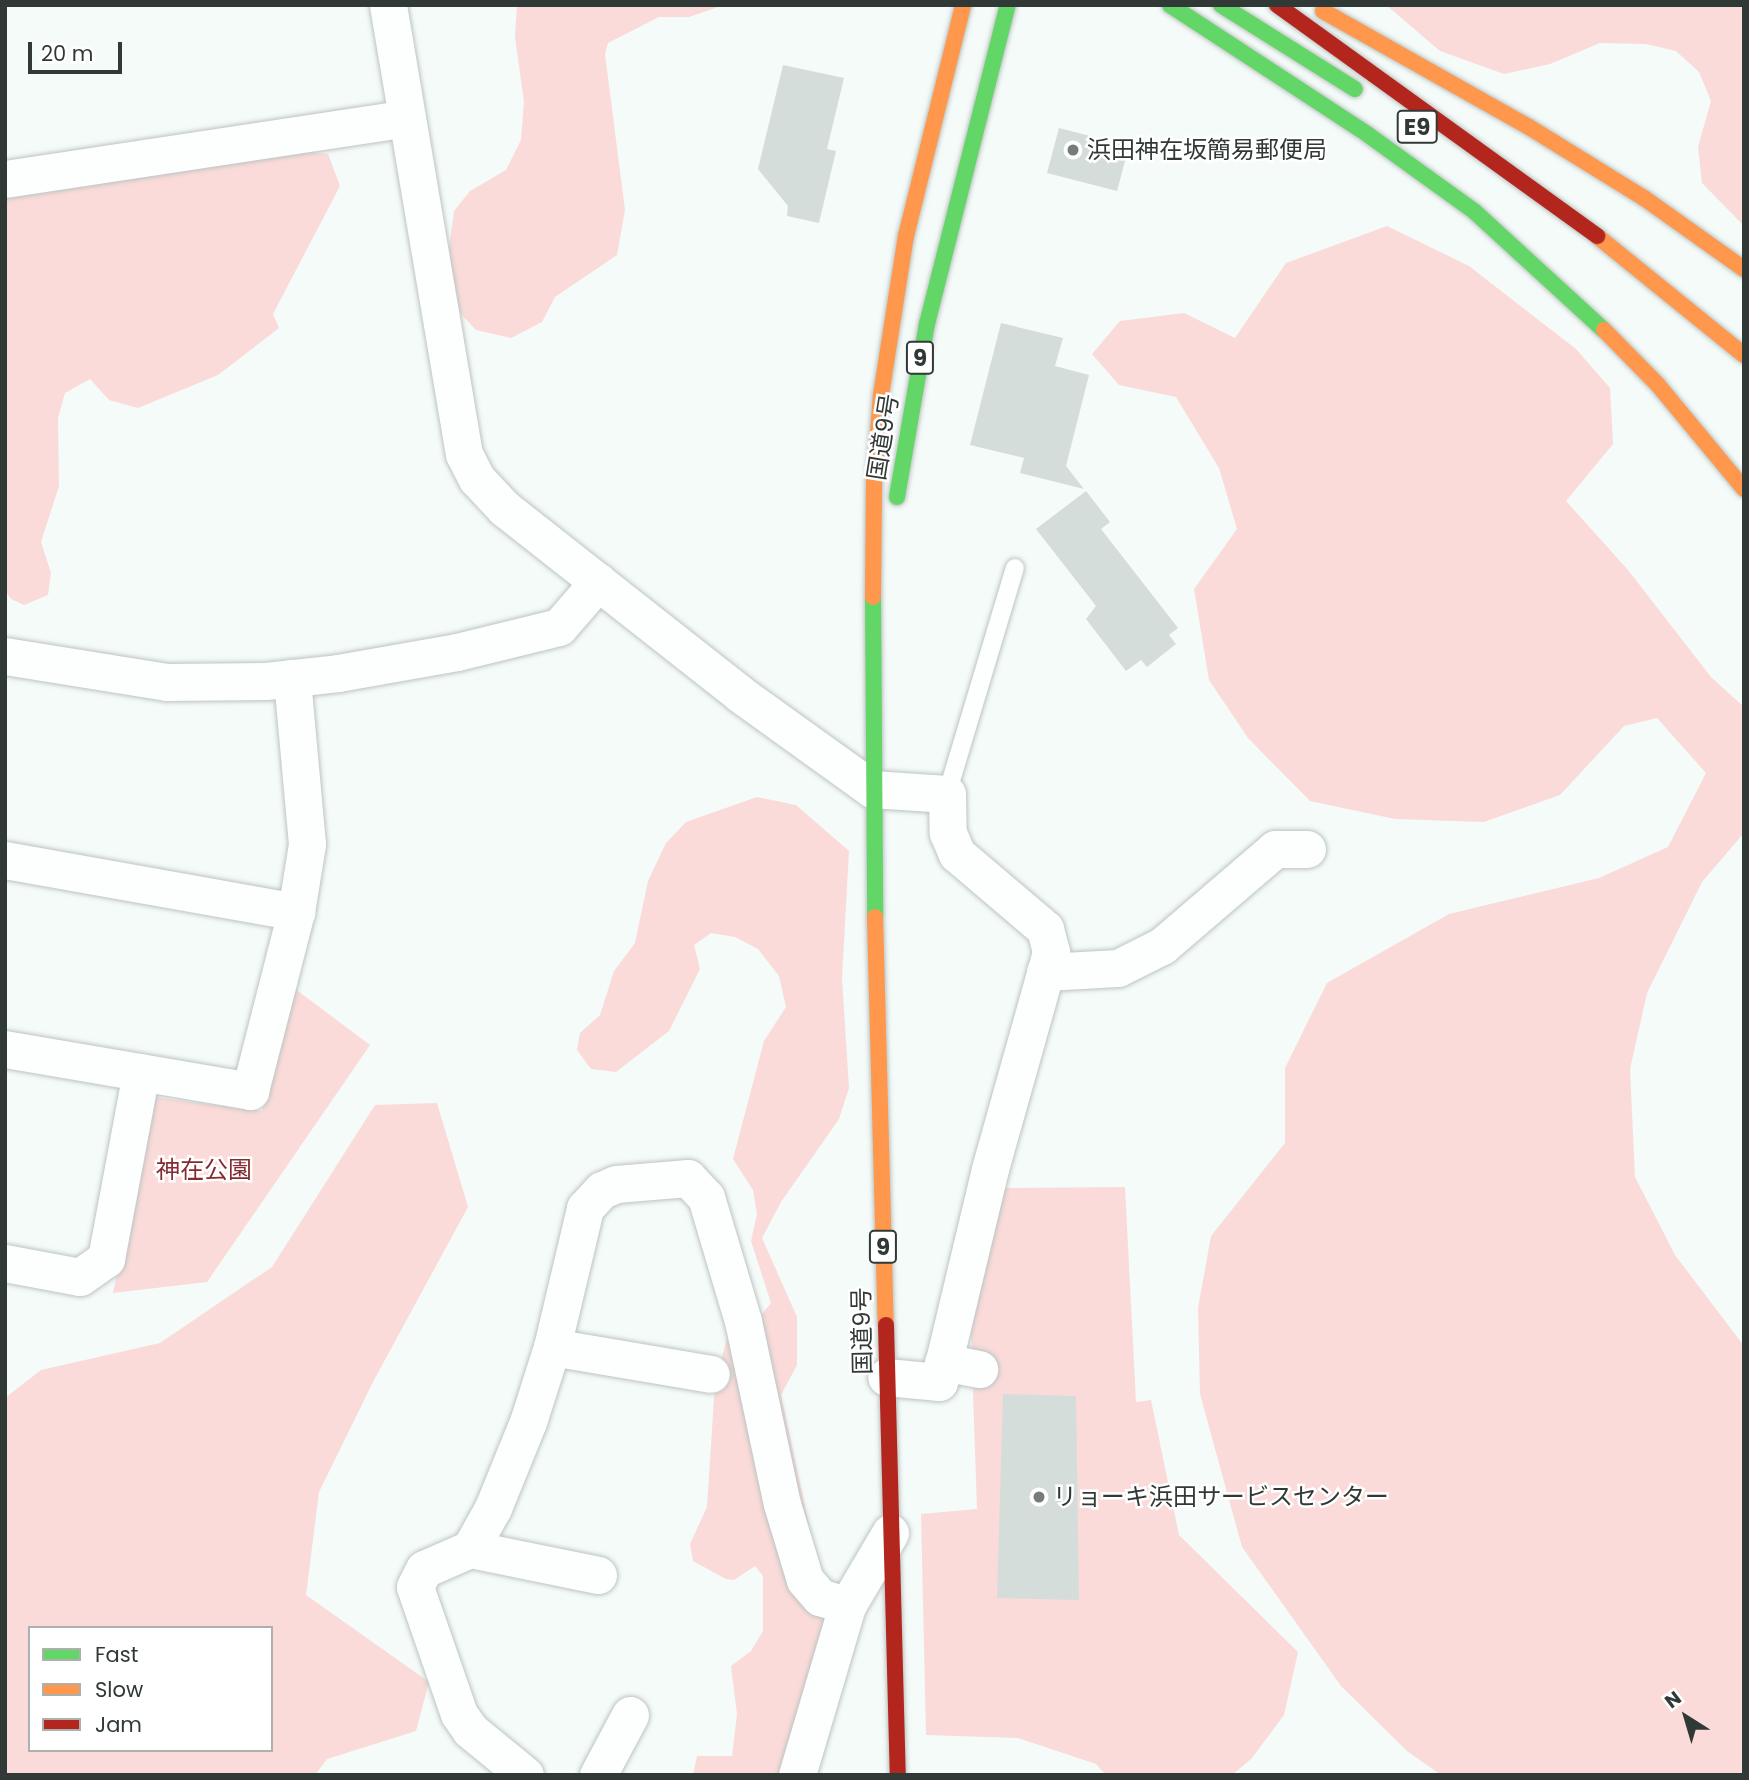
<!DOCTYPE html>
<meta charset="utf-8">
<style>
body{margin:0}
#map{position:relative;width:1749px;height:1780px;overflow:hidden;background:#f4fbf9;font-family:Poppins,"Noto Sans JP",sans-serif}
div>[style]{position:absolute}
.green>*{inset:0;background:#fadbd9}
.building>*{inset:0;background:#d5ddda}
.roads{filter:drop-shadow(0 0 2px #bdc4c2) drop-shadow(0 0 2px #bdc4c2)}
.lane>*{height:18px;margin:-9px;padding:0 9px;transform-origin:9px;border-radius:9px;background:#fdfefe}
.street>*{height:37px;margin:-18.5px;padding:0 18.5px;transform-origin:18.5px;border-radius:18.5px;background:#fdfefe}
.fast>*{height:16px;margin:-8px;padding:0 8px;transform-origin:8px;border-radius:8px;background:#63d668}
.slow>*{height:16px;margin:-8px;padding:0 8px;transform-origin:8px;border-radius:8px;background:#ff974d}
.jam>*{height:16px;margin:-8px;padding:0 8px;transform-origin:8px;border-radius:8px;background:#b3261e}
.dots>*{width:19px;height:19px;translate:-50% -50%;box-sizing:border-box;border:4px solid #fff;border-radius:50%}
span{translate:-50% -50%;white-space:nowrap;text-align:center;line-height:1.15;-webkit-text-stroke:5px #fff;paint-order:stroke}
.shield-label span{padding:2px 5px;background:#fff;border:2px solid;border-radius:5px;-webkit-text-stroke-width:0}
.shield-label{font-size:23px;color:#303936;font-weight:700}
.poi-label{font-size:24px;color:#303936}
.left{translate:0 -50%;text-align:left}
.street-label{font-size:24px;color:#303936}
.park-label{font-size:24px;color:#842b30}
.frame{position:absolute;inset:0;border:7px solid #303936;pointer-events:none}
.legend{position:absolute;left:28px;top:1626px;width:245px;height:126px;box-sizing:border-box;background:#fff;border:2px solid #acb0af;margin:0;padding:9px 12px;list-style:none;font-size:21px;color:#303936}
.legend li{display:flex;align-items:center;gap:14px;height:35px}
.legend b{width:35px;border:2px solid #acb0af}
.north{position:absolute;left:1651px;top:1682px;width:70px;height:70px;-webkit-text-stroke:5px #fff;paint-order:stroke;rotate:323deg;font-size:19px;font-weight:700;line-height:28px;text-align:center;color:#303936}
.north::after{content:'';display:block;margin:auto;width:24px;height:32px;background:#303936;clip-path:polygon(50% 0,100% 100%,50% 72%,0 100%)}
.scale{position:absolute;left:28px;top:42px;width:94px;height:32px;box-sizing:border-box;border:4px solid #303936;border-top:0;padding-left:9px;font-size:21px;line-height:24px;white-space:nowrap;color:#303936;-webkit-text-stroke:5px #fff;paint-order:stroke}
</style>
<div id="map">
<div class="green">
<i style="clip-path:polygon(517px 5px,724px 5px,689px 17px,659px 17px,608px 43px,605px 54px,625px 210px,617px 255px,555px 297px,542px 322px,511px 338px,476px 330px,461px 314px,453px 290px,449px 248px,454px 211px,470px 191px,506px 170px,521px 140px,524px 102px,515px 37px)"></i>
<i style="clip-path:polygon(1386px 5px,1744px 5px,1744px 226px,1702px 183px,1698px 147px,1711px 101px,1699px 72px,1676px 51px,1646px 44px,1600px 43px,1550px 64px,1504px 74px,1440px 51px)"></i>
<i style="clip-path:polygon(291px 150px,328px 154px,340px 186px,273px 314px,279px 328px,218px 375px,138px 408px,109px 400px,90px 379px,65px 393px,58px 418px,59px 486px,41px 542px,51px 573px,48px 595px,24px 605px,11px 599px,5px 590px,5px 191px)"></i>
<i style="clip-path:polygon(1387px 226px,1469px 266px,1576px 349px,1610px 388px,1613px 444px,1566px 501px,1628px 570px,1711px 677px,1744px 707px,1744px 833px,1702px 882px,1647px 993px,1630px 1069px,1635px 1177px,1675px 1255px,1744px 1346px,1744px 1775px,1441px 1775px,1407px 1751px,1341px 1686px,1242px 1547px,1200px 1394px,1198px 1308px,1211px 1236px,1285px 1143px,1285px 1068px,1327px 983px,1449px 914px,1599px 878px,1668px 847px,1706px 773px,1657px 718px,1624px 726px,1560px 795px,1484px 822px,1395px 819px,1310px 801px,1248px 738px,1209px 680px,1194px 589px,1237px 529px,1219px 468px,1176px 397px,1119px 385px,1092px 354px,1120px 321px,1184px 313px,1235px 338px,1286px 263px)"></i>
<i style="clip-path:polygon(757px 797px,796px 805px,849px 851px,842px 978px,849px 1088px,839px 1119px,781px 1202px,762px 1238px,797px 1317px,797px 1365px,781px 1395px,820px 1576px,837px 1610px,787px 1775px,693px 1775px,697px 1756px,732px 1756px,737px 1714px,731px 1666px,751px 1651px,763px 1631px,763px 1576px,755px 1566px,734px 1580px,726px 1579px,693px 1561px,690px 1544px,707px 1507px,715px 1383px,728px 1335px,757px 1320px,771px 1303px,751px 1241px,757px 1214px,753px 1190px,733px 1159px,764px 1041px,786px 1007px,779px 976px,758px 949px,735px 937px,711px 933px,694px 945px,700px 969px,669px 1031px,616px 1072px,591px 1069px,577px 1050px,580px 1033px,600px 1015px,614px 971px,635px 943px,648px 881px,666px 843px,686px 822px)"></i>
<i style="clip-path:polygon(294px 988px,370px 1045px,207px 1282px,113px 1293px,153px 1097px,262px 1111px)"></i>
<i style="clip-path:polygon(evenodd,437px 1103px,468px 1207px,374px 1380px,319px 1492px,306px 1595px,429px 1682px,416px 1731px,327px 1759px,315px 1775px,5px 1775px,5px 1398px,41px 1370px,160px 1343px,272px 1267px,375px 1105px,437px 1103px,30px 1628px,271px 1628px,271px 1750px,30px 1750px,30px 1628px)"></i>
<i style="clip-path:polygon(1125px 1187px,1136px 1402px,1151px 1400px,1179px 1535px,1298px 1652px,1284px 1715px,1252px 1758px,1232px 1775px,1106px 1775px,1096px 1764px,1018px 1738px,926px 1735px,921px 1514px,977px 1509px,971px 1333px,1003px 1188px)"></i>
</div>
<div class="building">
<i style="clip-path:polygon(783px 65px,844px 78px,827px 149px,836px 151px,819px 223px,787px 216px,788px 206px,758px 169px)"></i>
<i style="clip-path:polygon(1059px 128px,1129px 146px,1117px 191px,1047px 173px)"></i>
<i style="clip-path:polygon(1001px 323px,1063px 338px,1055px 366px,1089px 375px,1066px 466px,1084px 489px,1020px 473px,1024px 458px,970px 445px)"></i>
<i style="clip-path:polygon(1086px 491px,1110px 522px,1101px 529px,1178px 628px,1169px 635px,1176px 644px,1147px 667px,1141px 660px,1126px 671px,1086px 619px,1096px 606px,1036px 529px)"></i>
<i style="clip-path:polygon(1003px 1394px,1076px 1396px,1079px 1600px,997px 1598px)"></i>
</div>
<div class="roads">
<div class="lane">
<i style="left:947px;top:794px;width:236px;rotate:-73.3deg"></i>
</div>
<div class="street">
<i style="left:388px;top:5px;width:455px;rotate:80.4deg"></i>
<i style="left:464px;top:454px;width:28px;rotate:63deg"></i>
<i style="left:477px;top:479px;width:40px;rotate:47deg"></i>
<i style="left:504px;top:508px;width:300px;rotate:38.2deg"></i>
<i style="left:740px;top:694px;width:163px;rotate:35.7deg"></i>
<i style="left:872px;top:789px;width:75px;rotate:3.8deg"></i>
<i style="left:947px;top:794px;width:39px;rotate:89deg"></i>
<i style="left:948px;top:833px;width:23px;rotate:67deg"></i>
<i style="left:957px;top:854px;width:116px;rotate:40.4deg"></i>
<i style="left:1045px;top:929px;width:24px;rotate:75deg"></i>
<i style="left:1051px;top:952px;width:225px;rotate:105.7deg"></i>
<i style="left:990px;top:1169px;width:219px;rotate:103.5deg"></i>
<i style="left:939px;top:1382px;width:53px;rotate:-174.6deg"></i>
<i style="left:5px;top:179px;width:406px;rotate:-8.6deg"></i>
<i style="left:5px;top:656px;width:164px;rotate:9.1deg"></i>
<i style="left:167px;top:682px;width:99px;rotate:-0.6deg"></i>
<i style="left:266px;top:681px;width:72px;rotate:-6.3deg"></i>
<i style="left:338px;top:673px;width:121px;rotate:-10deg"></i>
<i style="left:457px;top:652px;width:105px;rotate:-13.8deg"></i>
<i style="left:559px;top:627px;width:60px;rotate:-49.1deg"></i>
<i style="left:5px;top:860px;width:296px;rotate:10.1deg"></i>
<i style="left:1045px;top:972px;width:73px;rotate:-3.1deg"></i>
<i style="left:1118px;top:968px;width:49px;rotate:-26.6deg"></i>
<i style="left:1162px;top:946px;width:149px;rotate:-40.6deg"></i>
<i style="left:1275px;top:849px;width:32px"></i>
<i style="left:5px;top:1049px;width:249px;rotate:9.7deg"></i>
<i style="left:250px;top:1091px;width:185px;rotate:-75.6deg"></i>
<i style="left:296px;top:912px;width:69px;rotate:-80.8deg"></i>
<i style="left:307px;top:844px;width:167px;rotate:-95.2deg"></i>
<i style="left:5px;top:1263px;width:76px;rotate:10.6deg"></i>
<i style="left:80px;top:1277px;width:32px;rotate:-35deg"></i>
<i style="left:106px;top:1259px;width:190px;rotate:-79.4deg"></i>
<i style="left:552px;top:1347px;width:161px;rotate:9.6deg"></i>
<i style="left:943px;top:1362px;width:37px;rotate:11deg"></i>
<i style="left:470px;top:1549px;width:50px;rotate:156.5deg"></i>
<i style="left:424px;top:1569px;width:20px;rotate:117deg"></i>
<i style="left:415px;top:1587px;width:134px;rotate:70.9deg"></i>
<i style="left:459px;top:1714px;width:19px;rotate:55deg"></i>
<i style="left:470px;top:1730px;width:71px;rotate:39.3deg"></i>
<i style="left:598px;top:1575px;width:131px;rotate:-168.5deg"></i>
<i style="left:470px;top:1549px;width:47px;rotate:-60.7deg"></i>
<i style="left:493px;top:1508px;width:93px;rotate:-67.9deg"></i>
<i style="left:528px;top:1422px;width:79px;rotate:-72.3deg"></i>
<i style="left:552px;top:1347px;width:143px;rotate:-76.6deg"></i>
<i style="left:585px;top:1208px;width:25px;rotate:-47deg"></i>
<i style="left:602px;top:1190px;width:15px;rotate:-23deg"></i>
<i style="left:616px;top:1184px;width:72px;rotate:-4.8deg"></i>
<i style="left:688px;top:1178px;width:26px;rotate:47deg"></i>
<i style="left:706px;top:1197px;width:129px;rotate:73.4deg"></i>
<i style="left:743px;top:1321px;width:187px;rotate:78deg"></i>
<i style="left:782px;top:1504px;width:79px;rotate:73.2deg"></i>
<i style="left:805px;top:1580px;width:23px;rotate:49deg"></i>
<i style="left:820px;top:1597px;width:28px;rotate:18deg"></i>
<i style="left:598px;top:1775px;width:68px;rotate:-61.9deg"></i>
<i style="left:797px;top:1775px;width:176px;rotate:-73.5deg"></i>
<i style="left:847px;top:1606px;width:85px;rotate:-59.5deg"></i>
</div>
<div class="fast">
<i style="left:1170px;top:5px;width:235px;rotate:33.2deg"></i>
<i style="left:1367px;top:134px;width:133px;rotate:35.8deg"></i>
<i style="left:1475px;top:212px;width:175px;rotate:42.5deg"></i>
<i style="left:1221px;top:5px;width:158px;rotate:32.1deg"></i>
<i style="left:897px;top:497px;width:176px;rotate:-80.2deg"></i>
<i style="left:927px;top:324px;width:329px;rotate:-75.8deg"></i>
<i style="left:873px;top:597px;width:320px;rotate:89.6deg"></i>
</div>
<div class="slow">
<i style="left:1323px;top:11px;width:236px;rotate:29.4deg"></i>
<i style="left:1529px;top:127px;width:135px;rotate:31.7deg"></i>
<i style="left:1644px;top:198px;width:123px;rotate:35.4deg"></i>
<i style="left:1597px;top:236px;width:189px;rotate:39deg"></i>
<i style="left:1604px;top:330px;width:77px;rotate:45.5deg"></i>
<i style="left:1658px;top:385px;width:135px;rotate:50.4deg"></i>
<i style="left:873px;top:597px;width:114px;rotate:-89.5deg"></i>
<i style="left:874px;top:483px;width:88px;rotate:-85.5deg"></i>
<i style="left:881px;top:395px;width:161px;rotate:-81.1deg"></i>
<i style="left:906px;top:236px;width:238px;rotate:-76.1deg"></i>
<i style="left:875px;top:917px;width:408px;rotate:88.5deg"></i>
</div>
<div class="jam">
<i style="left:1277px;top:5px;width:395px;rotate:35.8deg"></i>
<i style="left:886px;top:1325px;width:450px;rotate:88.5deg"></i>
</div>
</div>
<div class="dots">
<i style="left:1073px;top:150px;background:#757d7a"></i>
<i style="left:1039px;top:1497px;background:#757d7a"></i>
</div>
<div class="shield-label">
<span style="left:1417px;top:127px">E9</span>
<span style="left:920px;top:358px">9</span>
<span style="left:883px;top:1247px">9</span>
</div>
<div class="poi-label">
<span class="left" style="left:1087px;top:150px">浜田神在坂簡易郵便局</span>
<span class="left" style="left:1053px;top:1497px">リョーキ浜田サービスセンター</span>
</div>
<div class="street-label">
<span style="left:883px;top:437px;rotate:-81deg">国道9号</span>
<span style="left:862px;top:1331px;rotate:-91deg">国道9号</span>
</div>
<div class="park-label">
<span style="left:204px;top:1170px">神在公園</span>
</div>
<div class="frame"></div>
<ul class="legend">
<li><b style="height:9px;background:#63d668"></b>Fast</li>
<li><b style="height:9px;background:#ff974d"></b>Slow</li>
<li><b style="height:9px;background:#b3261e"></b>Jam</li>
</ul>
<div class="north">N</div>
<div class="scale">20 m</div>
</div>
